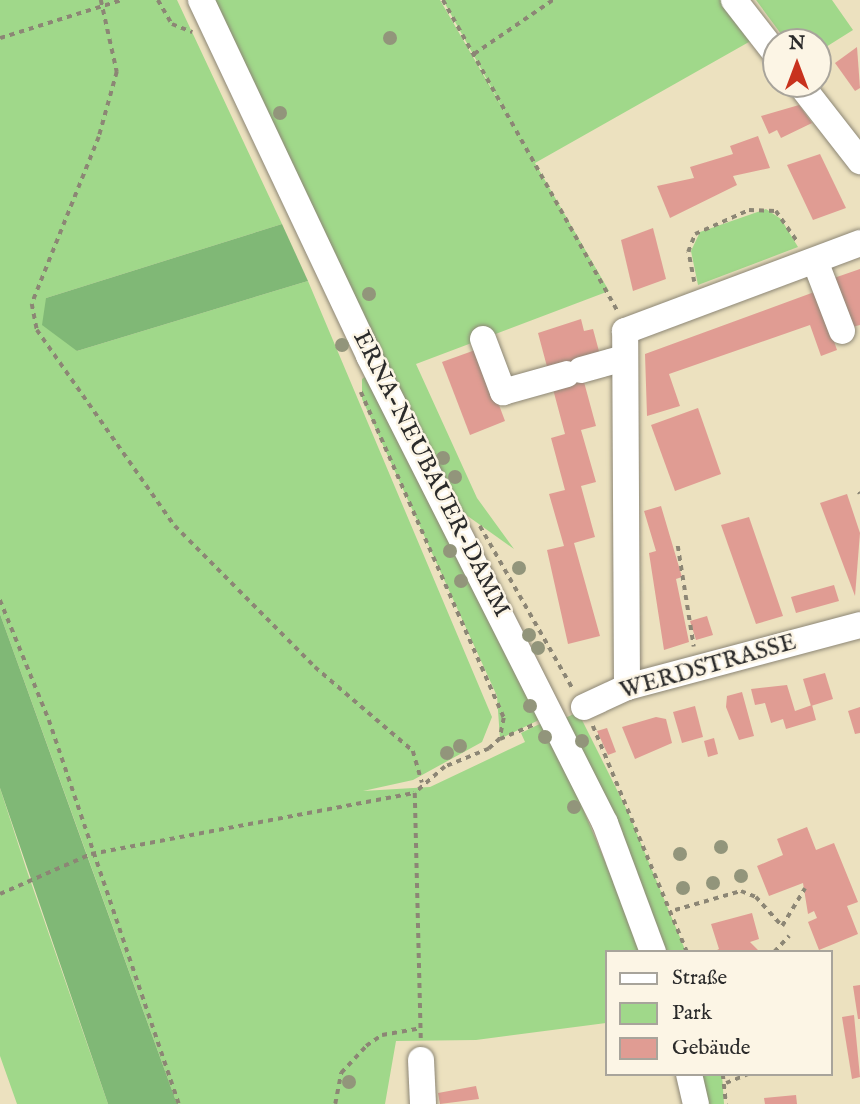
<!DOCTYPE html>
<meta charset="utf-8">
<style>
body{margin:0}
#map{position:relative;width:860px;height:1104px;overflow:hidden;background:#ece1bf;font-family:"IM FELL English",serif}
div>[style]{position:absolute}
.green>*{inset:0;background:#a0d88a}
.forest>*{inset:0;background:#80b876}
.building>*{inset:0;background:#e09c93}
.path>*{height:3.5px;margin-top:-1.75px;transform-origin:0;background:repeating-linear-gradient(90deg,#8c8675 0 5px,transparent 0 10px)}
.roads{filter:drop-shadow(0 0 2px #8c8675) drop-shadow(0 0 2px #8c8675)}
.minor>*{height:26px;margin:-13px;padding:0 13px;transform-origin:13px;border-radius:13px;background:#fff}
.trees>*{width:14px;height:14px;margin:-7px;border-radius:50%;background:#92957b}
span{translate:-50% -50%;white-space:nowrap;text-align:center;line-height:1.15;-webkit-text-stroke:5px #fcf5e5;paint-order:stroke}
.street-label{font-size:24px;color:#2b2b2b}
.legend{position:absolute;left:605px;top:950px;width:228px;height:126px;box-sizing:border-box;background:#fcf5e5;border:2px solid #a8a49b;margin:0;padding:9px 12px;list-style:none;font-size:21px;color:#2b2b2b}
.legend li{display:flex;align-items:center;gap:14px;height:35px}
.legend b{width:35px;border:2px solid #a8a49b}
.north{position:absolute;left:762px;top:28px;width:70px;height:70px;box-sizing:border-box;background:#fcf5e5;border:2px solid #a8a49b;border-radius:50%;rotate:0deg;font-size:19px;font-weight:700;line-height:28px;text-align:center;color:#2b2b2b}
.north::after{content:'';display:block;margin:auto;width:24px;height:32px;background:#c8321e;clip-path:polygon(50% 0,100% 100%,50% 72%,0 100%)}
</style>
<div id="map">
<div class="green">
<i style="clip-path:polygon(0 0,177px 0,282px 224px,46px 298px,77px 351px,308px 281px,492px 717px,482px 742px,413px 780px,363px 791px,430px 787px,525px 742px,521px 733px,546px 721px,643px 952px,606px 952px,606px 1023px,476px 1040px,396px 1041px,385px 1104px,177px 1104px,0 614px)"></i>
<i style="clip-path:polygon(204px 0,440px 0,506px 114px,443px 0,727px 0,756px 38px,535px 163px,609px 291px,416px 364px,477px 498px,514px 549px,455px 507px)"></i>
<i style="clip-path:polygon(756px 0,832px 0,853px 30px,818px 52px,818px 42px,787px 42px)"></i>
<i style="clip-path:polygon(766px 209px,781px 219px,798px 247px,698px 285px,691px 251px,700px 232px)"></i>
<i style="clip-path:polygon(370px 373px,543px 718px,500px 739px,497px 696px,362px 399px,362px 379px)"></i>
<i style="clip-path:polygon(578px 712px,628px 812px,686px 952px,659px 952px,561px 720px)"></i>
<i style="clip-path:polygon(0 788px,26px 868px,108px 1104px,17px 1104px,0 1056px)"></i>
<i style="clip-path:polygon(695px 1074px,722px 1074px,724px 1104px,701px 1104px)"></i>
</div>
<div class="forest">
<i style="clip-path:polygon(282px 224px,308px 281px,77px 351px,42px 325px,46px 298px)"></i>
<i style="clip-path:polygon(0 614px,85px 850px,177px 1104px,108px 1104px,0 788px)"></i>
</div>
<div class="building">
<i style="clip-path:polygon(857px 47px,860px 88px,855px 91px,835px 63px)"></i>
<i style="clip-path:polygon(799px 105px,812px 123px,781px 138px,777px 130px,769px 134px,761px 116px)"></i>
<i style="clip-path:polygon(758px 136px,770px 168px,733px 176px,737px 185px,670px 218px,657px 186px,694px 178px,690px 167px,733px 154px,730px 146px)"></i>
<i style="clip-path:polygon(820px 154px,846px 208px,813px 220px,787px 165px)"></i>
<i style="clip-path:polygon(653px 228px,666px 279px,633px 291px,621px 240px)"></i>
<i style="clip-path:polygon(860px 269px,860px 325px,852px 327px,834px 278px)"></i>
<i style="clip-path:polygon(817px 291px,837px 350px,821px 356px,810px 325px,669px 374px,680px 406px,647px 416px,645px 354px)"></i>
<i style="clip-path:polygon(581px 319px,584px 331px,593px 329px,600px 355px,578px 360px,596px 426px,581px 430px,596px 482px,581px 486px,595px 537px,574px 543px,600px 636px,568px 644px,547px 550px,564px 546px,549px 494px,565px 490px,551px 438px,565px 434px,538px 333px)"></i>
<i style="clip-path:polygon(478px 349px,505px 421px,470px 435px,442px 362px)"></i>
<i style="clip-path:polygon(698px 408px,721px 474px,675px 491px,651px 425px)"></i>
<i style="clip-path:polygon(847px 494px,860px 533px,855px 596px,820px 503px)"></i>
<i style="clip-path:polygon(661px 506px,682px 577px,676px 579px,689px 642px,664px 650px,649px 553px,656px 551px,644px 511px)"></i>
<i style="clip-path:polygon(749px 517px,783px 616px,756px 624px,721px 525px)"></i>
<i style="clip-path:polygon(834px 585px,839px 601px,796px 613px,791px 597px)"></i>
<i style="clip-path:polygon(707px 616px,713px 635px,696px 640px,690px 621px)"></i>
<i style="clip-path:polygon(825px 673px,833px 699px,811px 706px,803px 679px)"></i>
<i style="clip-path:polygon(787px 685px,795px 711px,812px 705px,816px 720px,786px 729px,783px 719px,771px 723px,765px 703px,755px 705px,751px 689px)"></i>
<i style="clip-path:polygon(742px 692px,754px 736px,739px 740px,726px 707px,727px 696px)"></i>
<i style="clip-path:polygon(695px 706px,703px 737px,682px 743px,673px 712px)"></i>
<i style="clip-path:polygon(860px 707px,860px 733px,855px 734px,848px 711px)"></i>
<i style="clip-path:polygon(656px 717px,666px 719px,672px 743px,635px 759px,622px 727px)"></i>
<i style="clip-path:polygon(607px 728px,616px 752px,608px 755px,597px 731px)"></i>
<i style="clip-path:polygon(714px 738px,718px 754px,708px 757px,704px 741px)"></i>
<i style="clip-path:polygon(807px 827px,816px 850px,834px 843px,858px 902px,847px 906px,858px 934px,819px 950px,808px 922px,817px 918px,814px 911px,808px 914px,803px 883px,769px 896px,757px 866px,783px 855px,777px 839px)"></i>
<i style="clip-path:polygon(752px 913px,759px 939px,750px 942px,760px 952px,713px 952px,719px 949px,711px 924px)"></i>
<i style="clip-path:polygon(860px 985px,860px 1019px,858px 1019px,853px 986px)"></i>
<i style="clip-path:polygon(854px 1015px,860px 1077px,852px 1079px,842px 1017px)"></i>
<i style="clip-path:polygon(476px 1086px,479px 1099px,440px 1104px,438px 1093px)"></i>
<i style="clip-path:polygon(796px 1095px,797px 1104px,765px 1104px,764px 1098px)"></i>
</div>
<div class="path">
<i style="left:101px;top:0;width:74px;rotate:77.5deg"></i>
<i style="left:117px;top:72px;width:67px;rotate:105.5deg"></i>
<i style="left:99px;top:137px;width:180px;rotate:111.9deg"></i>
<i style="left:32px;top:304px;width:26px;rotate:79deg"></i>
<i style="left:37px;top:330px;width:240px;rotate:54.9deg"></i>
<i style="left:175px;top:526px;width:199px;rotate:45.2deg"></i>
<i style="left:315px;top:667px;width:129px;rotate:40.6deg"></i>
<i style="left:413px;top:751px;width:33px;rotate:74deg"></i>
<i style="left:158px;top:0;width:28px;rotate:60deg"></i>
<i style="left:172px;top:24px;width:22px;rotate:22deg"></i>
<i style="left:443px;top:0;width:358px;rotate:60.7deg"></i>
<i style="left:0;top:38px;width:128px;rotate:-17.3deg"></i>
<i style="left:474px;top:54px;width:96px;rotate:-34.4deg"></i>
<i style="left:694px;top:282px;width:31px;rotate:-101deg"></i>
<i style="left:688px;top:252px;width:19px;rotate:-69deg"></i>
<i style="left:695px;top:234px;width:59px;rotate:-24deg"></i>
<i style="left:749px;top:210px;width:27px;rotate:2deg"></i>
<i style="left:776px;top:211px;width:39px;rotate:55deg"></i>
<i style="left:361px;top:392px;width:356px;rotate:66.3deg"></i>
<i style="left:504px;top:718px;width:21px;rotate:101deg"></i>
<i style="left:500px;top:739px;width:15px;rotate:138deg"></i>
<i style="left:489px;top:749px;width:48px;rotate:157.8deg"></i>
<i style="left:445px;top:767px;width:40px;rotate:139deg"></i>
<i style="left:415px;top:793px;width:247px;rotate:88.6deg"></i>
<i style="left:859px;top:492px;width:2px;rotate:63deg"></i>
<i style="left:480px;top:526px;width:188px;rotate:60.3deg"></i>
<i style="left:678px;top:546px;width:102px;rotate:81deg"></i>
<i style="left:0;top:600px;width:130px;rotate:67.8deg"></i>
<i style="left:49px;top:720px;width:405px;rotate:71.3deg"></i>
<i style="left:593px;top:726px;width:245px;rotate:67.4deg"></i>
<i style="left:500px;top:739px;width:36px;rotate:-23deg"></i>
<i style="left:0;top:894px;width:99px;rotate:-23.7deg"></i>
<i style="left:91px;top:854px;width:330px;rotate:-10.7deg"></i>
<i style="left:675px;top:910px;width:69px;rotate:-16.1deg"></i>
<i style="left:741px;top:891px;width:16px;rotate:22deg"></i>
<i style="left:756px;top:897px;width:39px;rotate:48deg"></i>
<i style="left:782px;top:926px;width:44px;rotate:-58.8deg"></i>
<i style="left:774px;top:952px;width:22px;rotate:-47deg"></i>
<i style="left:830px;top:1053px;width:2px"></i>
<i style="left:723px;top:1074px;width:30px;rotate:84deg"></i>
<i style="left:726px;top:1083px;width:24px;rotate:-22deg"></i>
<i style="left:335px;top:1104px;width:32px;rotate:-79deg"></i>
<i style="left:341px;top:1073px;width:37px;rotate:-47deg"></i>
<i style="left:366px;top:1046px;width:19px;rotate:-35deg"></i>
<i style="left:382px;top:1035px;width:39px;rotate:-10deg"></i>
</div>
<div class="roads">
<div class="minor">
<i style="left:201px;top:0;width:394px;rotate:64.7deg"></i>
<i style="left:369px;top:356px;width:523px;rotate:63.19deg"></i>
<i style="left:605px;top:823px;width:138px;rotate:69.6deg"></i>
<i style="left:734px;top:0;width:68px;rotate:52.1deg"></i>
<i style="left:800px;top:84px;width:98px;rotate:52.1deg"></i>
<i style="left:815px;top:261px;width:75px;rotate:68.9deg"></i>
<i style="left:483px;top:339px;width:57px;rotate:69.3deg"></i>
<i style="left:503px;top:392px;width:66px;rotate:-15.7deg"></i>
<i style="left:581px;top:370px;width:45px;rotate:-15.6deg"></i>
<i style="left:627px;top:687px;width:356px;rotate:-90.3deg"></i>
<i style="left:625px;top:331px;width:251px;rotate:-20.5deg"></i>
<i style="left:584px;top:707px;width:47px;rotate:-24.9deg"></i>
<i style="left:627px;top:687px;width:241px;rotate:-14.9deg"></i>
<i style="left:421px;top:1060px;width:44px;rotate:87.4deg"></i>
<i style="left:689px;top:1074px;width:31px;rotate:77deg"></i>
</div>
</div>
<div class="trees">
<i style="left:390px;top:38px"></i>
<i style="left:280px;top:113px"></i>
<i style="left:369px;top:294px"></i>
<i style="left:342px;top:345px"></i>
<i style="left:443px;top:458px"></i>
<i style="left:455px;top:477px"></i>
<i style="left:450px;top:551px"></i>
<i style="left:519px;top:568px"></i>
<i style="left:461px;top:581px"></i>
<i style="left:529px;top:635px"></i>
<i style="left:538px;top:648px"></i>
<i style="left:530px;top:706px"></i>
<i style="left:545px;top:737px"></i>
<i style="left:582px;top:741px"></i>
<i style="left:460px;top:746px"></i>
<i style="left:447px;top:753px"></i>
<i style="left:574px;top:807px"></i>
<i style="left:721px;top:847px"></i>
<i style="left:680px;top:854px"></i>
<i style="left:741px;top:876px"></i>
<i style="left:713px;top:883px"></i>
<i style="left:683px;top:888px"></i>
<i style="left:349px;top:1082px"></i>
</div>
<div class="street-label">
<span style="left:431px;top:474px;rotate:63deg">ERNA-NEUBAUER-DAMM</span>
<span style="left:708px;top:667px;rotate:-16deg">WERDSTRASSE</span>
</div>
<ul class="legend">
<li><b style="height:9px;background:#fff"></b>Straße</li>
<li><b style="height:19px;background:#a0d88a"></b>Park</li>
<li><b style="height:19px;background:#e09c93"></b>Gebäude</li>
</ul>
<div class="north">N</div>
</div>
